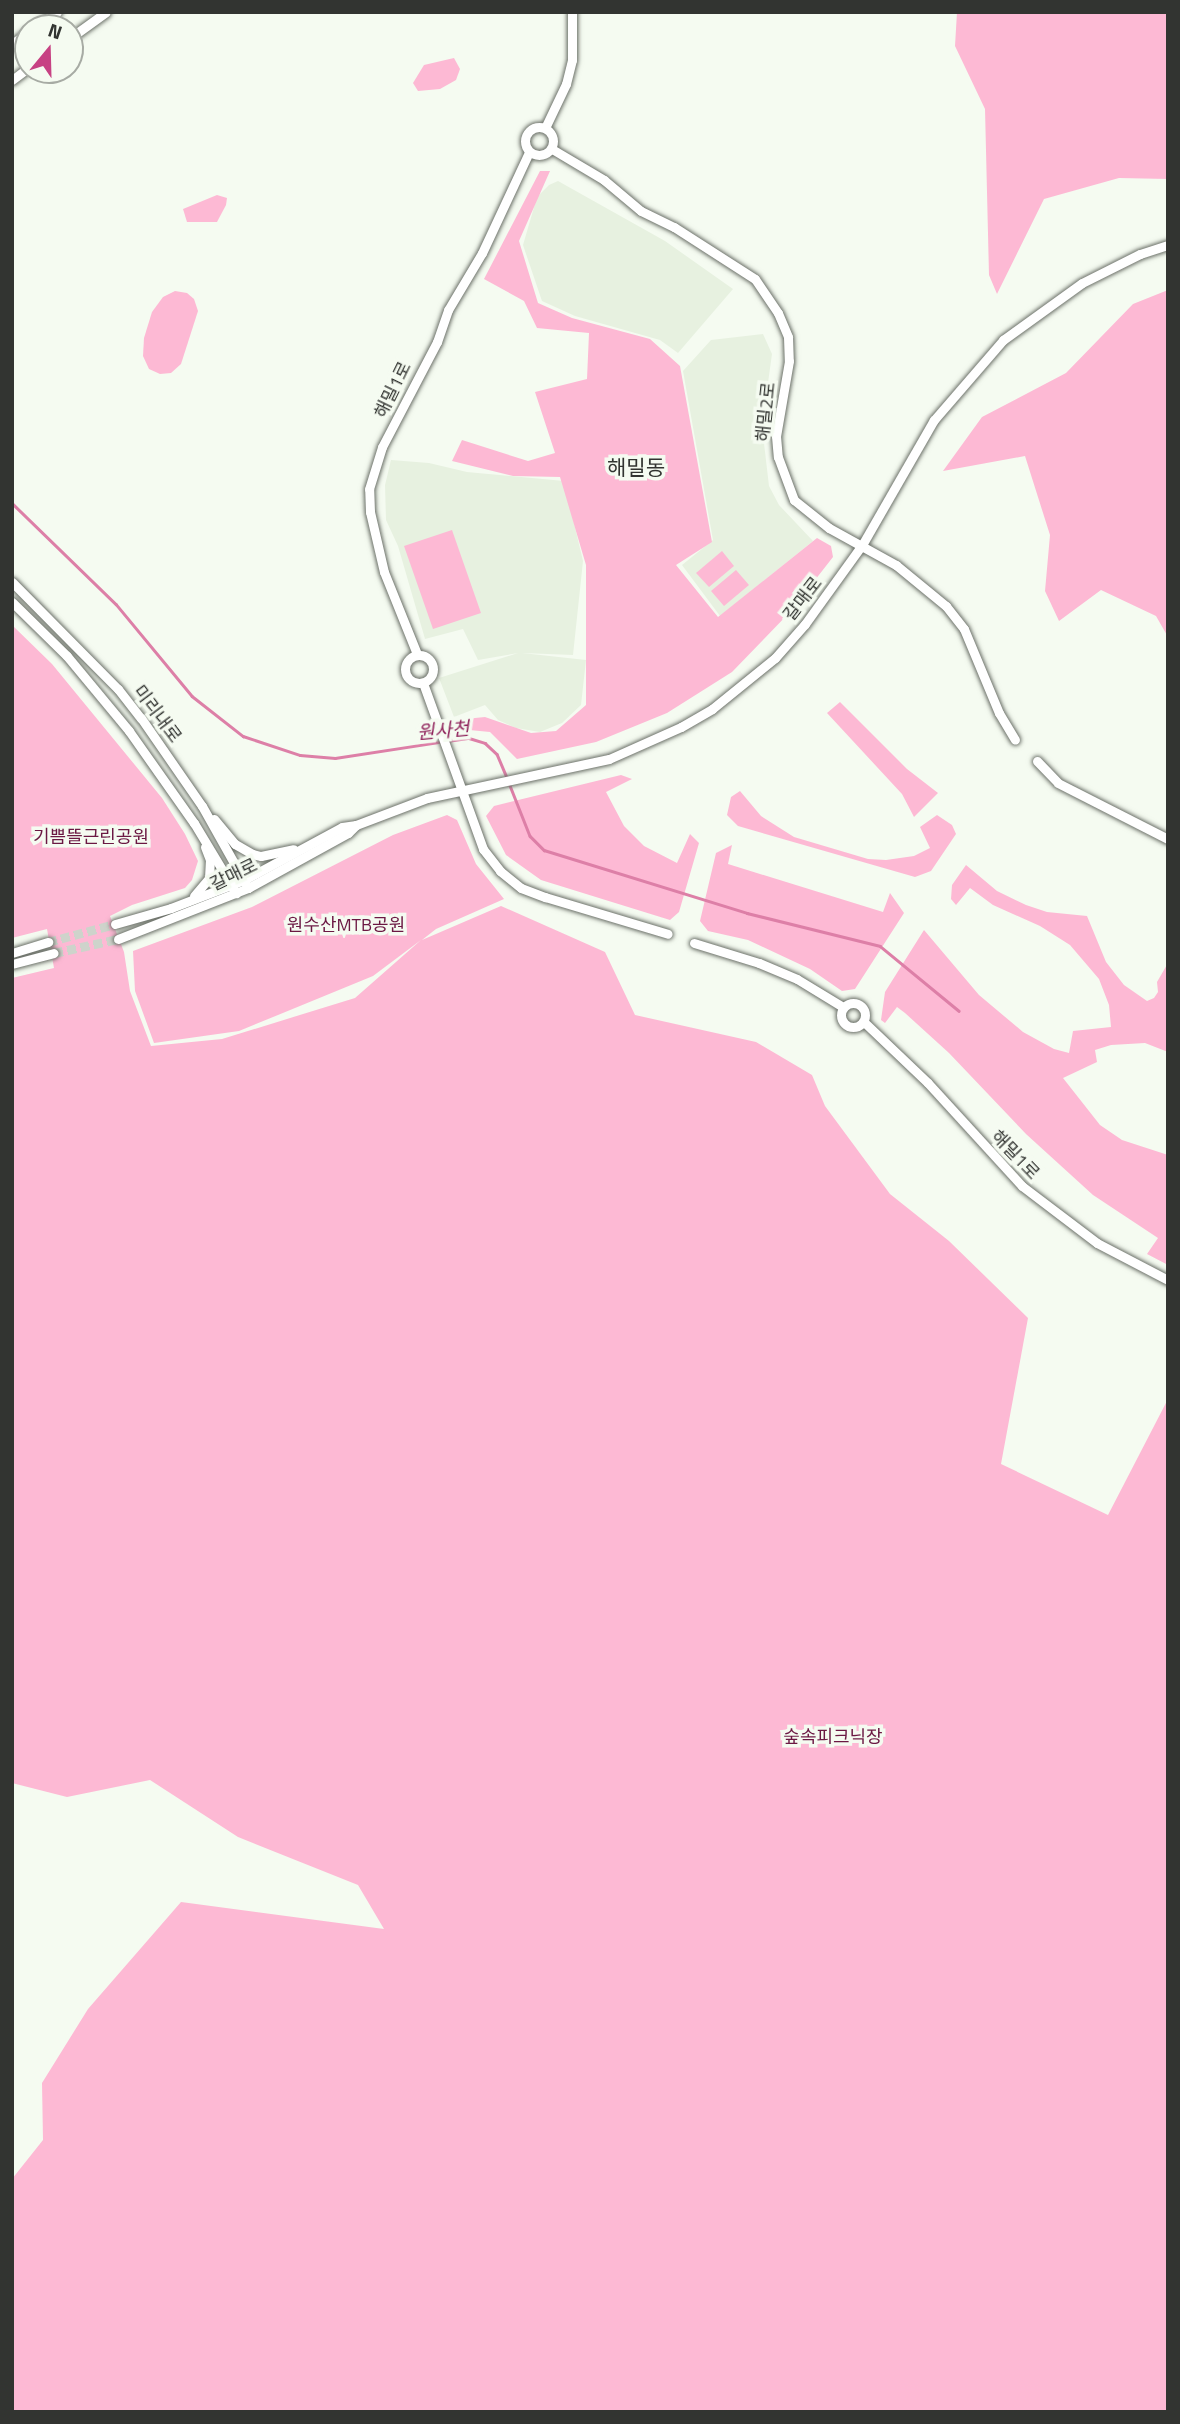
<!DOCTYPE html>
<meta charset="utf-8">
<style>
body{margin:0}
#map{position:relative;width:1180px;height:2424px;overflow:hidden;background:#f5fbf1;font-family:"Titillium Web","Noto Sans KR",sans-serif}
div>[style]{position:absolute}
.built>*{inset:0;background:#e7f1e0}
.green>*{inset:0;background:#fdb9d4}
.stream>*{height:2.5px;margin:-1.25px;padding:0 1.25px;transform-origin:1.25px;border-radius:1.25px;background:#dd7fa7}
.minor-tunnel>*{height:9px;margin-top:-4.5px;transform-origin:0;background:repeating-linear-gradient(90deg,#ced3cb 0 9px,transparent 0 13.5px)}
.roads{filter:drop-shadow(0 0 2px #6c7169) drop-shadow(0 0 2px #6c7169)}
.minor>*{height:9px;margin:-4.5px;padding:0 4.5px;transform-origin:4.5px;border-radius:4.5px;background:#fff}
.minor>.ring{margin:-4.5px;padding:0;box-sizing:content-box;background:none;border:9px solid #fff;border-radius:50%}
span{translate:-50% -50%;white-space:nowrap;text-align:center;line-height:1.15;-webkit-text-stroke:7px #f5fbf1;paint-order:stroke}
.street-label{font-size:18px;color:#323431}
.park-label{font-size:18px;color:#6b1843}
.water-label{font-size:19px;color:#8e1f59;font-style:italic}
.quarter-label{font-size:21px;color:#323431}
.frame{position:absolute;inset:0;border:14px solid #323431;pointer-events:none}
.north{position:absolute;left:14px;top:14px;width:70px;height:70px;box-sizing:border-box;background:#f5fbf1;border:2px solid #a7aba4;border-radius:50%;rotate:19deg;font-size:19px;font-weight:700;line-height:28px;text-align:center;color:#323431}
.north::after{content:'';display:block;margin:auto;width:24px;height:32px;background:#c74283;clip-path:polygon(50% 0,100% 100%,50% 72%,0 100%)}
</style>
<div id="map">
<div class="built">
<i style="clip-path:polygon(558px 181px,665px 241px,733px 289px,678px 353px,660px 340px,575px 316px,542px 301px,523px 245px,537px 197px,549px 185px)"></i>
<i style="clip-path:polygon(763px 334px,772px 354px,762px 426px,769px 486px,779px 505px,813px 541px,720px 616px,682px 565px,713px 540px,683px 371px,711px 340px)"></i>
<i style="clip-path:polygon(391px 460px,429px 463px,467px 472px,564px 481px,583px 561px,573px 655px,522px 653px,586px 660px,581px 705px,562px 723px,540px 732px,516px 728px,498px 720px,485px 705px,454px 717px,439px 678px,518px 653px,478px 660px,463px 629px,425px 639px,398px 546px,386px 520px,385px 485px)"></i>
</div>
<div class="green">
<i style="clip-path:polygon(957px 12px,1168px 12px,1168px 179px,1119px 178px,1044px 199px,997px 294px,989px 275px,985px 109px,955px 46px)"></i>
<i style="clip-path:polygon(454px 58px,460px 69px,456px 80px,440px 89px,418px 91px,413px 83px,424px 65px)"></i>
<i style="clip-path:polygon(540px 171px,550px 171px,519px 241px,538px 303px,572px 318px,650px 339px,680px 366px,712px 542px,676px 565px,718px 617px,817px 538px,831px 546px,833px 557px,790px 612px,732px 672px,667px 713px,596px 742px,517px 759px,490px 732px,459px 729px,455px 720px,485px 717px,531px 733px,556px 731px,586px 705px,586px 565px,560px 477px,513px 476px,452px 461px,462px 440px,528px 461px,555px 453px,535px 392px,587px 379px,589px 333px,537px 328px,524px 301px,484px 279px)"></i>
<i style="clip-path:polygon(217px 195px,227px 198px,226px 205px,217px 222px,187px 222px,183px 209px)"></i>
<i style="clip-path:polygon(1168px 290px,1168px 637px,1156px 616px,1101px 590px,1059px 621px,1045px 591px,1050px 535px,1025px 456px,943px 471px,982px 417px,1066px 373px,1133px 304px)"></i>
<i style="clip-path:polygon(175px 291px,187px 293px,194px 299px,198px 311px,181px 364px,171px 373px,160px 374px,149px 369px,143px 356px,144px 338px,152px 312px,163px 297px)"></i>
<i style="clip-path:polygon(452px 530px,481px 613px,433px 629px,404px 546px)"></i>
<i style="clip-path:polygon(722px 551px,734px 566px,709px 587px,696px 573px)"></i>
<i style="clip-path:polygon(736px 570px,749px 585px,724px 606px,711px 591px)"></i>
<i style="clip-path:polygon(12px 625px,52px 664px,162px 798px,185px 834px,198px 861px,192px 880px,185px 888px,132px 905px,110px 916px,124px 952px,130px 991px,151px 1046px,222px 1039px,355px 998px,421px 940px,373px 976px,239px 1031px,154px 1043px,135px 991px,133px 951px,252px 907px,393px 835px,447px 815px,457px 820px,476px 864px,504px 899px,436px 929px,422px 940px,501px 906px,605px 952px,635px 1015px,756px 1042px,812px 1075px,825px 1106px,890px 1194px,949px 1241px,1028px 1318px,1001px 1464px,1108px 1515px,1168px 1399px,1168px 2412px,12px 2412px,12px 2179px,43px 2140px,42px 2083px,88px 2009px,181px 1902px,384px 1929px,358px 1885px,238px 1837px,150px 1780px,67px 1797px,12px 1783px,12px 978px,54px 968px,47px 929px,12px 938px)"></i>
<i style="clip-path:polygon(840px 702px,907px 769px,938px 793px,914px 817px,902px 794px,827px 713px)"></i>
<i style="clip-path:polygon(621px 775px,632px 779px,606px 792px,624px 826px,644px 846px,677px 863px,690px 834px,699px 843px,679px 912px,670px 920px,541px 880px,506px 855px,486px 816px,494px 806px)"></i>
<i style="clip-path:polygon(740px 791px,761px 816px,794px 837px,868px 859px,886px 860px,914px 856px,930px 848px,920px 827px,937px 815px,952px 825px,956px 834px,931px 871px,915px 877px,738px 826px,727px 815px,731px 797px)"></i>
<i style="clip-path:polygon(732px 845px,728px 864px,883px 912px,890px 893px,904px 913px,855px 989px,842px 991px,810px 969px,748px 940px,708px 931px,700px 921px,716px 853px)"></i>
<i style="clip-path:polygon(966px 865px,997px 891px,1026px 905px,1047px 912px,1087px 916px,1106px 962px,1124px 985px,1147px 1001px,1154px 998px,1158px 992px,1157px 982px,1168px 963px,1168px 1052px,1145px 1043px,1111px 1045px,1095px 1050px,1097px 1062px,1063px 1078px,1100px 1125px,1122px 1140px,1168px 1155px,1168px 1265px,1147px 1254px,1158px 1238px,1093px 1195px,1026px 1134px,949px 1053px,905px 1013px,897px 1007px,885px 1023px,881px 1020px,885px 992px,924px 930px,979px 995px,1023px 1032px,1054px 1049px,1069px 1053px,1073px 1031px,1111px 1027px,1109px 1005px,1099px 979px,1070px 945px,1040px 926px,993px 905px,970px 888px,956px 905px,951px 899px,952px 885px)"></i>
</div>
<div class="stream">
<i style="left:12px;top:503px;width:145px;rotate:44.2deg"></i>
<i style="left:116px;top:604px;width:119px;rotate:50.4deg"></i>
<i style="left:192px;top:696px;width:65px;rotate:38.1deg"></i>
<i style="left:243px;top:736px;width:60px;rotate:18.4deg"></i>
<i style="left:300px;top:755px;width:35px;rotate:5deg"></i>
<i style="left:335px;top:758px;width:106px;rotate:-8.7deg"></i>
<i style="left:447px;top:741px;width:22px;rotate:-8deg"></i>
<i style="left:469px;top:738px;width:17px;rotate:17deg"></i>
<i style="left:485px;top:743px;width:16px;rotate:43deg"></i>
<i style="left:497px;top:754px;width:25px;rotate:67deg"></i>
<i style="left:509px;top:783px;width:57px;rotate:68.4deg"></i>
<i style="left:530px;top:836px;width:20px;rotate:45deg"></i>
<i style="left:544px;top:850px;width:213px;rotate:17.2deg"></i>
<i style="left:747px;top:913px;width:137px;rotate:13.9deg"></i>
<i style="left:880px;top:946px;width:102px;rotate:39.4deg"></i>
</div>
<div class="minor-tunnel">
<i style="left:48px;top:942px;width:69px;rotate:-15deg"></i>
<i style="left:54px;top:953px;width:66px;rotate:-12.3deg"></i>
</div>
<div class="roads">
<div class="minor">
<i style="left:34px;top:28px;width:28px;rotate:-35deg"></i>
<i style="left:70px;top:38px;width:44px;rotate:-35.8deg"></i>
<i style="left:12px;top:44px;width:20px;rotate:-37deg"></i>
<i style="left:12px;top:80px;width:20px;rotate:-37deg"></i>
<i class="ring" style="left:525px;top:127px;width:19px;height:19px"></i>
<i style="left:545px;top:128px;width:49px;rotate:-64.5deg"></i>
<i style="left:566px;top:84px;width:25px;rotate:-76deg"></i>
<i style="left:572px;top:60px;width:48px;rotate:-90deg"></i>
<i style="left:552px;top:149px;width:61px;rotate:30.8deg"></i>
<i style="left:604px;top:180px;width:48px;rotate:40deg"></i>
<i style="left:641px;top:211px;width:37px;rotate:26deg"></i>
<i style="left:674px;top:227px;width:96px;rotate:32.7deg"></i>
<i style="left:755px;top:279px;width:41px;rotate:55.9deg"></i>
<i style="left:778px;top:313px;width:26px;rotate:67deg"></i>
<i style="left:788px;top:337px;width:24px;rotate:88deg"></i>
<i style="left:789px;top:361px;width:76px;rotate:99.8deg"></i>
<i style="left:776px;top:436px;width:21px;rotate:85deg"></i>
<i style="left:778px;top:457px;width:46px;rotate:69.6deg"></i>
<i style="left:794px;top:500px;width:45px;rotate:38.7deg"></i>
<i style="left:829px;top:528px;width:77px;rotate:28.9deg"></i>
<i style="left:896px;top:565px;width:65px;rotate:39.4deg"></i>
<i style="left:946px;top:606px;width:29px;rotate:52deg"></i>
<i style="left:964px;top:629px;width:91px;rotate:67.4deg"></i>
<i style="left:999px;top:713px;width:31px;rotate:59deg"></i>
<i style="left:12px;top:582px;width:151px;rotate:45.3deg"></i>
<i style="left:118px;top:689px;width:37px;rotate:52deg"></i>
<i style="left:141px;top:718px;width:107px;rotate:55.3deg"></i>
<i style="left:202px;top:806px;width:94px;rotate:60.7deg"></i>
<i style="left:12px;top:602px;width:77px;rotate:44.5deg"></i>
<i style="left:67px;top:656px;width:97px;rotate:50.4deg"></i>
<i style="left:129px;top:731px;width:113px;rotate:54.8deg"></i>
<i style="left:194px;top:823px;width:82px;rotate:59deg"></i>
<i style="left:417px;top:654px;width:88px;rotate:-111.9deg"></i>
<i style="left:384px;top:572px;width:62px;rotate:-103.1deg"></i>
<i style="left:370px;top:512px;width:23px;rotate:-92deg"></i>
<i style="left:369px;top:489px;width:44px;rotate:-72.8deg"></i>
<i style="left:382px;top:447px;width:119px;rotate:-62.4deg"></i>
<i style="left:437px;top:342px;width:34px;rotate:-71deg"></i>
<i style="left:448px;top:310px;width:66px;rotate:-59.2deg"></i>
<i style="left:482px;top:253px;width:111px;rotate:-65deg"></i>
<i class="ring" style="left:405px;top:655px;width:19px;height:19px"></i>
<i style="left:423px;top:683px;width:177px;rotate:70.1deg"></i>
<i style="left:483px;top:849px;width:28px;rotate:52deg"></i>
<i style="left:500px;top:871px;width:27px;rotate:39deg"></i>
<i style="left:521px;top:888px;width:26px;rotate:21deg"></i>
<i style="left:545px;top:897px;width:128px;rotate:16.7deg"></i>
<i style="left:1037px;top:761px;width:30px;rotate:46deg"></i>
<i style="left:1058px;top:783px;width:123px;rotate:27deg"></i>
<i style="left:214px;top:819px;width:33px;rotate:50deg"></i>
<i style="left:235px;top:844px;width:20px;rotate:30deg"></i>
<i style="left:252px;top:854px;width:9px;rotate:13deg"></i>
<i style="left:261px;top:856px;width:33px;rotate:-12deg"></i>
<i style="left:194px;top:896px;width:23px;rotate:-50deg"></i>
<i style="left:209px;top:878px;width:18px;rotate:-87deg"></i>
<i style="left:210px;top:860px;width:14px;rotate:-111deg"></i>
<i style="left:115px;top:924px;width:58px;rotate:-15.9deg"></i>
<i style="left:171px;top:908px;width:78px;rotate:-21deg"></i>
<i style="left:244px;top:880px;width:111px;rotate:-28.4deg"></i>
<i style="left:342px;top:827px;width:14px;rotate:-8deg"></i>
<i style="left:356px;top:825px;width:76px;rotate:-20.8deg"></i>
<i style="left:427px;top:798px;width:186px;rotate:-12.1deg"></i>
<i style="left:609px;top:759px;width:79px;rotate:-24deg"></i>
<i style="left:681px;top:727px;width:36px;rotate:-30deg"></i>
<i style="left:712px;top:709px;width:81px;rotate:-39deg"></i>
<i style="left:775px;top:658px;width:45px;rotate:-48.6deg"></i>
<i style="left:805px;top:624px;width:97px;rotate:-54.2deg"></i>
<i style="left:862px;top:545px;width:144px;rotate:-60.1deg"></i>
<i style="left:934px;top:420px;width:106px;rotate:-49.2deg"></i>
<i style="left:1003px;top:340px;width:97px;rotate:-35.8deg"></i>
<i style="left:1082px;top:283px;width:65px;rotate:-26.6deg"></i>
<i style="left:1140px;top:254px;width:29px;rotate:-18deg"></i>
<i style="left:118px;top:939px;width:140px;rotate:-21.4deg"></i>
<i style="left:248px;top:888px;width:114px;rotate:-28.8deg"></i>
<i style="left:348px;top:833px;width:11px;rotate:-45deg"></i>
<i style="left:694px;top:943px;width:68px;rotate:17.1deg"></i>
<i style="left:759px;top:963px;width:41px;rotate:22.8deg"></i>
<i style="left:797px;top:979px;width:54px;rotate:31.3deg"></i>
<i style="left:12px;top:953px;width:38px;rotate:-17deg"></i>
<i style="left:12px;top:964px;width:43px;rotate:-14.7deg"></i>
<i class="ring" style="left:841px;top:1003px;width:15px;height:15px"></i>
<i style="left:864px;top:1022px;width:88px;rotate:43.6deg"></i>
<i style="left:928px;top:1083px;width:139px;rotate:47.6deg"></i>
<i style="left:1022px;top:1186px;width:94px;rotate:37.2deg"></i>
<i style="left:1097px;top:1243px;width:80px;rotate:27.5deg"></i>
</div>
</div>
<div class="street-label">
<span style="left:393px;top:390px;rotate:-64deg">해밀1로</span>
<span style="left:766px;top:412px;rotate:-84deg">해밀2로</span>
<span style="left:803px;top:599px;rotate:-52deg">갈매로</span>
<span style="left:157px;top:714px;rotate:53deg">미리내로</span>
<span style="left:234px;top:875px;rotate:-26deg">갈매로</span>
<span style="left:1015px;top:1155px;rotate:46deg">해밀1로</span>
</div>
<div class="park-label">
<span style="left:91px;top:837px">기쁨뜰근린공원</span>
<span style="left:346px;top:925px">원수산MTB공원</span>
<span style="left:833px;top:1737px">숲속피크닉장</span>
</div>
<div class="water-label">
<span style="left:443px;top:730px;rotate:-5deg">원사천</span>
</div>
<div class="quarter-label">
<span style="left:636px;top:467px">해밀동</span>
</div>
<div class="frame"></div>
<div class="north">N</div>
</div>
